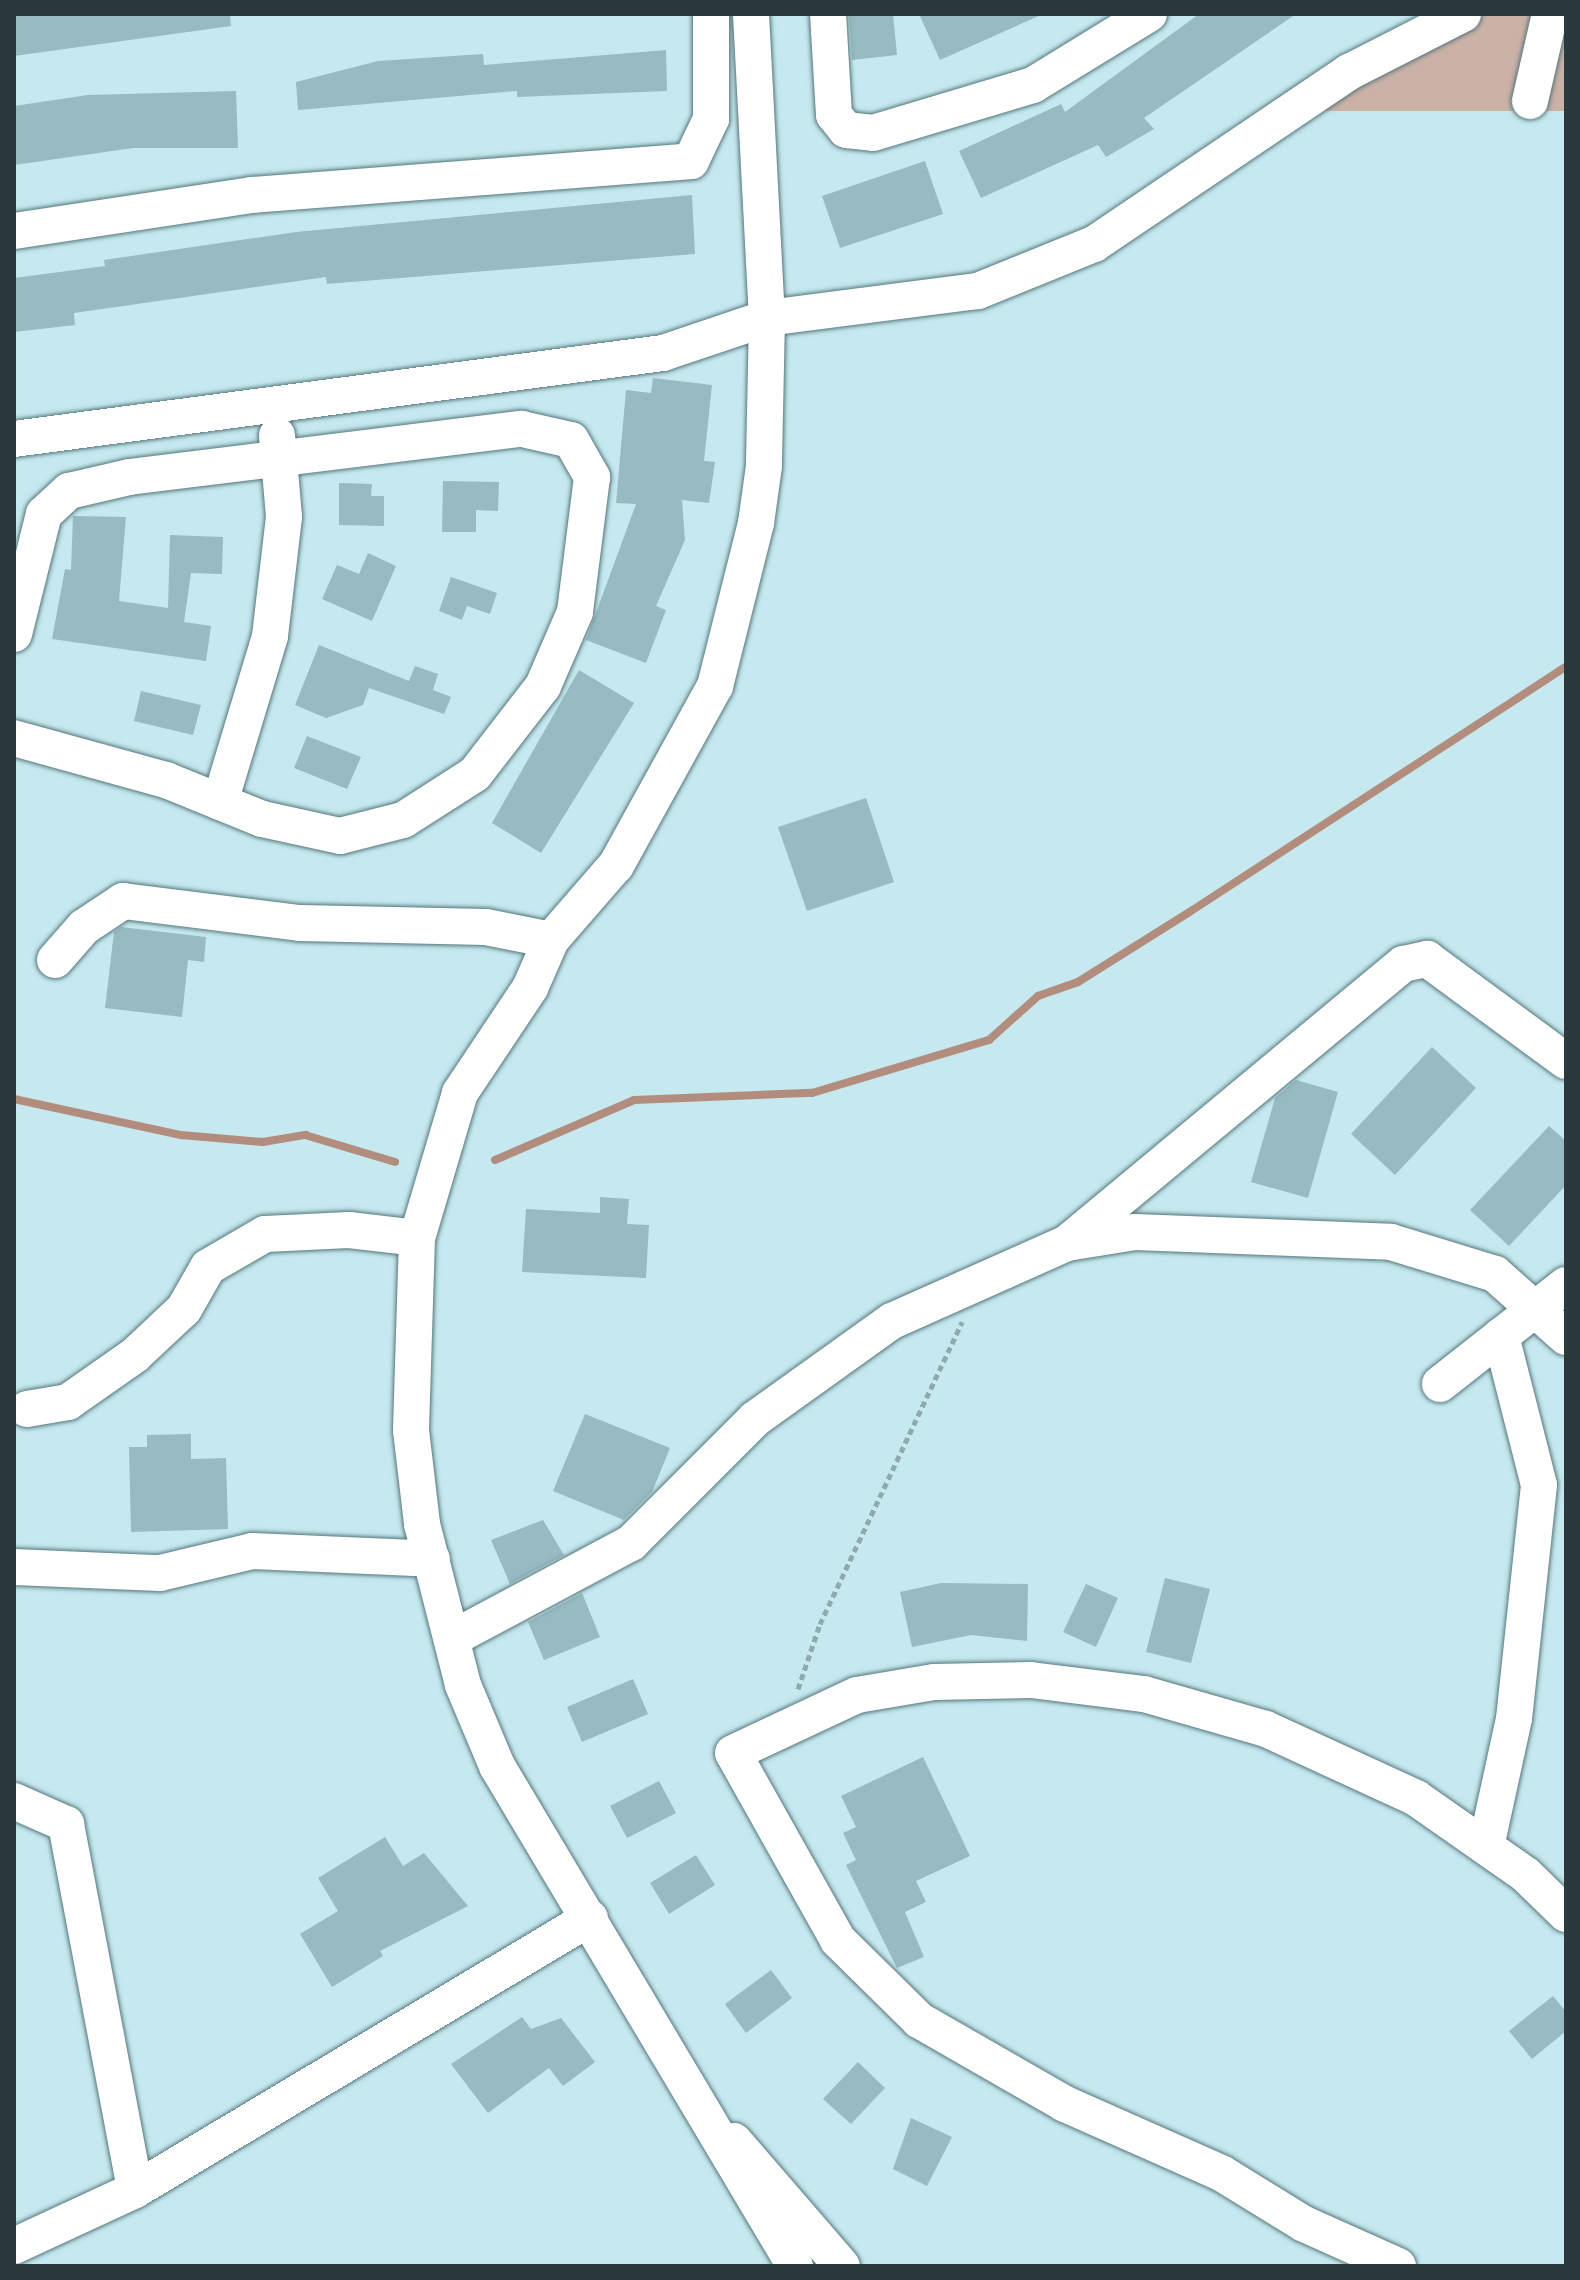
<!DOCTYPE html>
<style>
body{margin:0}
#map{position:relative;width:1580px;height:2280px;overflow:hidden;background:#c5e9ef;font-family:"Varela Round",sans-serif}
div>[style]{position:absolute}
.green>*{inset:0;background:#ccb1a7}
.stream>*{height:8px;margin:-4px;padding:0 4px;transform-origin:4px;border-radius:4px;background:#b28c7c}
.building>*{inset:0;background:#98bac1}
.path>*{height:5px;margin-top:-2.5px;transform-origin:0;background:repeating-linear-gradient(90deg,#8eaaaf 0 6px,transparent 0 10px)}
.roads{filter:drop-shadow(0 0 2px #55767c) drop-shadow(0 0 2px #55767c)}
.minor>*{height:36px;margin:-18px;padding:0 18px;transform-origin:18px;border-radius:18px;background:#fff}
span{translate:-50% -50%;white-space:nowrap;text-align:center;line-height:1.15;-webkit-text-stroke:6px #fff;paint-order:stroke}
.frame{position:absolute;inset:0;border:16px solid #2b393c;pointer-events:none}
</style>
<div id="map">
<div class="green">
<i style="clip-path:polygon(1432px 14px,1566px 14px,1566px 111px,1321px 111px)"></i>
</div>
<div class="stream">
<i style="left:14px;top:1099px;width:171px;rotate:12.2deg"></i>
<i style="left:181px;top:1135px;width:82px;rotate:4.9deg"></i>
<i style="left:263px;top:1142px;width:43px;rotate:-9.5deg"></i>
<i style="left:305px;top:1135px;width:94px;rotate:16.7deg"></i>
<i style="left:495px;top:1160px;width:151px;rotate:-23.3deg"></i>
<i style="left:634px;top:1100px;width:178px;rotate:-2.3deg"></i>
<i style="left:812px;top:1093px;width:185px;rotate:-16.7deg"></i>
<i style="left:989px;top:1040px;width:66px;rotate:-41.9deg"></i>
<i style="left:1038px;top:996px;width:42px;rotate:-19.3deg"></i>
<i style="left:1078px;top:982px;width:130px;rotate:-32.1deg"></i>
<i style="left:1188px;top:913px;width:451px;rotate:-33.1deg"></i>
</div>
<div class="building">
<i style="clip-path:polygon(14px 14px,230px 14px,231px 26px,14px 56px)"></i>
<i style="clip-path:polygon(849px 14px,893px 14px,897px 55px,852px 60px)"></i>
<i style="clip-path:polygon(919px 14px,1043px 14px,940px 60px)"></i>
<i style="clip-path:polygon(1199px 14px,1296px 14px,1144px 118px,1154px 129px,1106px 157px,1098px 145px,981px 198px,959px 151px,1061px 104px,1065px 112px)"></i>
<i style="clip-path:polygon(666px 50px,667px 91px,517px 97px,517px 91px,298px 110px,296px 82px,378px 61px,483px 54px,484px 65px)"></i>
<i style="clip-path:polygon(236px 91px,238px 148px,133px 148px,14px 165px,14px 106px,88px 95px)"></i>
<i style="clip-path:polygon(925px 161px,943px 214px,840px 248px,822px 196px)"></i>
<i style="clip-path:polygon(692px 195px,695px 254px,327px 284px,326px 277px,74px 313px,75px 325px,14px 332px,14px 278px,105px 266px,104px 260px,296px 232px)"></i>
<i style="clip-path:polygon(653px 378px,712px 385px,704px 461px,715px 462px,709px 503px,682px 500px,685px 540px,656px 606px,666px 610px,646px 663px,586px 640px,636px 504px,616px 503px,626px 390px,651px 393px)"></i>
<i style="clip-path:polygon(443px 481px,499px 482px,498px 511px,476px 510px,476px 532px,442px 532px)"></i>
<i style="clip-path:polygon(339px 483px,372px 484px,371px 496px,384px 496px,384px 526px,339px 525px)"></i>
<i style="clip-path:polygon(73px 516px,126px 517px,119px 601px,168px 608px,170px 535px,223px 537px,222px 574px,191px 573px,184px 622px,211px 626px,206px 661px,52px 639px,65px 569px,71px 570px)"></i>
<i style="clip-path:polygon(368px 553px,396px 566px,372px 621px,322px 599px,337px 565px,359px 574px)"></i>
<i style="clip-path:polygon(451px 577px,497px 593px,490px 614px,467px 606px,462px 620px,439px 611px)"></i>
<i style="clip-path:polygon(319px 645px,409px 681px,415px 666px,438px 674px,433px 690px,451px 697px,444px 714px,369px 688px,363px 705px,326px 718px,295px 705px)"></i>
<i style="clip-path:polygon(579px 670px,634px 703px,541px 853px,492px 823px)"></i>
<i style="clip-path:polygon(141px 691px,201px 705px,193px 735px,134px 721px)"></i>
<i style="clip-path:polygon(307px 736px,361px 757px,347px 789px,294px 768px)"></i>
<i style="clip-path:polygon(866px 798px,894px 882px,807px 911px,778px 827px)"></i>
<i style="clip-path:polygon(121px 927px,206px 937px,204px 962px,188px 960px,182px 1017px,105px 1008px,114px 932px)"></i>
<i style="clip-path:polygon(1432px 1047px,1476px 1088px,1395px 1175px,1351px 1134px)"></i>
<i style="clip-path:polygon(1296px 1080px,1338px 1092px,1308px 1198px,1251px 1182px,1275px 1098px)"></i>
<i style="clip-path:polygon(1549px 1126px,1566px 1141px,1566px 1185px,1509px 1246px,1470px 1210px)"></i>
<i style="clip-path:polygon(600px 1197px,629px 1199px,627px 1224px,649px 1225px,646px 1278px,522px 1272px,526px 1209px,600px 1213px)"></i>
<i style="clip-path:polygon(585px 1414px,670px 1448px,652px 1492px,624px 1520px,553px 1491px)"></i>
<i style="clip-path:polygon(191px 1434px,191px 1459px,226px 1458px,228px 1529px,131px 1532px,129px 1447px,147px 1447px,147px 1435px)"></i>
<i style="clip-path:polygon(543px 1520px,564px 1555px,510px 1584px,491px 1540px)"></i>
<i style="clip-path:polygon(1165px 1578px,1210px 1589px,1191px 1663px,1146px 1652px)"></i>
<i style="clip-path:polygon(941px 1583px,1028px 1584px,1027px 1641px,971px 1635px,912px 1647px,900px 1592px)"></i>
<i style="clip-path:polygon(1086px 1584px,1118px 1598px,1096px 1647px,1063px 1632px)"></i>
<i style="clip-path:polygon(582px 1593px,600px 1637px,544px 1660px,528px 1622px)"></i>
<i style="clip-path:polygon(633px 1679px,648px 1714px,582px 1742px,567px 1707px)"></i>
<i style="clip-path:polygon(923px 1757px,970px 1856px,916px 1881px,926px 1902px,905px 1912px,924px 1957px,897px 1968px,846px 1865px,856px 1860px,843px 1833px,856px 1827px,841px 1796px)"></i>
<i style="clip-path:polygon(659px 1781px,676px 1813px,627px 1838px,610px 1806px)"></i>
<i style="clip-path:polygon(385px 1837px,403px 1866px,424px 1853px,468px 1906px,380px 1951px,383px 1956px,332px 1987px,300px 1934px,338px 1911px,318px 1878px)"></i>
<i style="clip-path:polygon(696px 1855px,715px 1885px,669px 1914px,650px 1883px)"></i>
<i style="clip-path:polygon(771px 1970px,792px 1998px,746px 2033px,725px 2004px)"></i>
<i style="clip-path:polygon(1553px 1996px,1566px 2012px,1566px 2031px,1532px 2059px,1509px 2031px)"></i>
<i style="clip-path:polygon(522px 2017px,531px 2029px,561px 2018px,595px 2062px,563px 2086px,549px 2068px,488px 2113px,451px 2064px)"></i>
<i style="clip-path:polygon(858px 2062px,885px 2088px,851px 2124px,823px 2099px)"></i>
<i style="clip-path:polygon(911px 2118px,952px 2137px,927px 2186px,893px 2169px)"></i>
</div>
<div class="path">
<i style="left:798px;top:1689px;width:69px;rotate:-71.3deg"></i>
<i style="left:820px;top:1624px;width:334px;rotate:-64.8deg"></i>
</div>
<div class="roads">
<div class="minor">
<i style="left:751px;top:14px;width:304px;rotate:87deg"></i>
<i style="left:767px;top:318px;width:148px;rotate:91.2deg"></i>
<i style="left:764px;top:466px;width:58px;rotate:98deg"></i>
<i style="left:756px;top:523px;width:168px;rotate:104.1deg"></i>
<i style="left:715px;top:686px;width:205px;rotate:118.9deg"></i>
<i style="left:616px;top:865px;width:99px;rotate:130.9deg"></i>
<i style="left:551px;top:940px;width:52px;rotate:113.6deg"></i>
<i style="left:530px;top:988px;width:126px;rotate:123.7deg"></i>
<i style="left:460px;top:1093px;width:151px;rotate:106.5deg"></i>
<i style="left:417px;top:1238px;width:192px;rotate:91.8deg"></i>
<i style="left:411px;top:1430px;width:95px;rotate:83.3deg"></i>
<i style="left:422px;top:1524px;width:166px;rotate:75.7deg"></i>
<i style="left:463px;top:1685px;width:88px;rotate:67.2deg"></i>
<i style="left:497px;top:1766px;width:582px;rotate:59.21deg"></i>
<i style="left:828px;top:14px;width:101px;rotate:86.6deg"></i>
<i style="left:834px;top:115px;width:19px;rotate:51deg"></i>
<i style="left:846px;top:130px;width:27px;rotate:6deg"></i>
<i style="left:873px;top:133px;width:167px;rotate:-16.7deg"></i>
<i style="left:1033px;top:85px;width:136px;rotate:-31.5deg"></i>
<i style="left:1530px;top:101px;width:89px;rotate:-77.1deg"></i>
<i style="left:14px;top:231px;width:241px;rotate:-8.6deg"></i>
<i style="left:252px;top:195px;width:440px;rotate:-4.4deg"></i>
<i style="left:691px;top:161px;width:47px;rotate:-64.5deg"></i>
<i style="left:711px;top:119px;width:105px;rotate:-90deg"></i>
<i style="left:14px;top:439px;width:655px;rotate:-7.55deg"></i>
<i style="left:663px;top:353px;width:110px;rotate:-18.6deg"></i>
<i style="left:767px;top:318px;width:213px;rotate:-7.3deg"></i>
<i style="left:978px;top:291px;width:125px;rotate:-22.1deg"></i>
<i style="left:1094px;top:244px;width:308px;rotate:-34deg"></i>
<i style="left:1349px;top:72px;width:128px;rotate:-27deg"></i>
<i style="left:14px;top:634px;width:124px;rotate:-76deg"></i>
<i style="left:44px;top:514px;width:34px;rotate:-43deg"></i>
<i style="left:69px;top:491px;width:62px;rotate:-13.1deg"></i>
<i style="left:129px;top:477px;width:396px;rotate:-7deg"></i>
<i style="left:522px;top:429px;width:50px;rotate:12.7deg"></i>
<i style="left:571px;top:440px;width:43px;rotate:60.4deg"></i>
<i style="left:592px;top:477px;width:136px;rotate:97.2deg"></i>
<i style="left:575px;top:612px;width:81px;rotate:113.4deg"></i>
<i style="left:543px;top:686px;width:111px;rotate:127.7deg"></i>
<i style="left:475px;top:774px;width:85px;rotate:147.4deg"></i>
<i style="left:403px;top:820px;width:65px;rotate:165.7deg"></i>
<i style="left:340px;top:836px;width:80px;rotate:-167.7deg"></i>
<i style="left:262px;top:819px;width:104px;rotate:-157.9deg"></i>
<i style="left:166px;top:780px;width:158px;rotate:-164.6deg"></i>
<i style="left:220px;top:802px;width:173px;rotate:-73.2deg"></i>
<i style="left:270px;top:636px;width:120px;rotate:-83.3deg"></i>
<i style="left:284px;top:517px;width:82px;rotate:-94.9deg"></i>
<i style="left:55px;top:960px;width:44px;rotate:-48.7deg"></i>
<i style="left:84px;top:927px;width:47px;rotate:-33.7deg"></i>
<i style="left:123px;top:901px;width:178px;rotate:7.1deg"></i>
<i style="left:300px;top:923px;width:186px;rotate:1.2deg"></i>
<i style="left:486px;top:927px;width:66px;rotate:11.3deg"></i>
<i style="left:1067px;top:1243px;width:437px;rotate:-39.7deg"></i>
<i style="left:1403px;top:964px;width:25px;rotate:-12deg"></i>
<i style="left:1427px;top:959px;width:172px;rotate:36.3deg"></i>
<i style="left:1440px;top:1384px;width:160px;rotate:-38.2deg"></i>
<i style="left:27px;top:1409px;width:42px;rotate:-9.7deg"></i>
<i style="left:68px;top:1402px;width:82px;rotate:-35deg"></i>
<i style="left:135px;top:1355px;width:67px;rotate:-43.2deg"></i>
<i style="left:184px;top:1309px;width:48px;rotate:-60.3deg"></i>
<i style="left:208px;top:1267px;width:66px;rotate:-30.1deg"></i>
<i style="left:265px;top:1234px;width:84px;rotate:-2.7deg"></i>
<i style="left:349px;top:1230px;width:68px;rotate:6.7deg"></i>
<i style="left:14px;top:1567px;width:146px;rotate:2.4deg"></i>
<i style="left:160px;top:1573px;width:95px;rotate:-13.4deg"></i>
<i style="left:252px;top:1551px;width:180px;rotate:2.5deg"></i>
<i style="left:453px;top:1638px;width:202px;rotate:-28.1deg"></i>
<i style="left:631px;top:1543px;width:175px;rotate:-45deg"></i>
<i style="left:755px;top:1419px;width:168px;rotate:-35.6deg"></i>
<i style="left:892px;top:1321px;width:192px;rotate:-24deg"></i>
<i style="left:1067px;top:1243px;width:69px;rotate:-9.2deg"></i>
<i style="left:1135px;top:1232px;width:256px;rotate:2.2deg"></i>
<i style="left:1391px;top:1242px;width:109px;rotate:17.1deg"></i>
<i style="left:1495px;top:1274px;width:95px;rotate:41.6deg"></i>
<i style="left:14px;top:1801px;width:57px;rotate:23.9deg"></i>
<i style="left:66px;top:1824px;width:372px;rotate:79.3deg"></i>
<i style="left:1486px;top:1847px;width:131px;rotate:-77.7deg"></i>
<i style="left:1514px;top:1719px;width:235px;rotate:-83.9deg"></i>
<i style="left:1539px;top:1485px;width:154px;rotate:-104.3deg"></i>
<i style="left:734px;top:2141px;width:165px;rotate:49.2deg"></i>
<i style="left:14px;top:2246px;width:133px;rotate:-24.8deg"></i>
<i style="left:135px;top:2190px;width:530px;rotate:-30.87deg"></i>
<i style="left:1398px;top:2266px;width:103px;rotate:-155.9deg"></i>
<i style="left:1304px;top:2224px;width:97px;rotate:-148.4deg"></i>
<i style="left:1221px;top:2173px;width:171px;rotate:-156.1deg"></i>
<i style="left:1065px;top:2104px;width:168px;rotate:-150.1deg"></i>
<i style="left:919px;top:2020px;width:114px;rotate:-135.4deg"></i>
<i style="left:838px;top:1940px;width:214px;rotate:-119.3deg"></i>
<i style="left:733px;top:1753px;width:137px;rotate:-25.1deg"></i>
<i style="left:857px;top:1695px;width:78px;rotate:-9.6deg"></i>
<i style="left:934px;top:1682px;width:97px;rotate:-1.2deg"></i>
<i style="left:1031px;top:1680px;width:114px;rotate:7.1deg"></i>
<i style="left:1144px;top:1694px;width:127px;rotate:16deg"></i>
<i style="left:1266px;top:1729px;width:165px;rotate:24.7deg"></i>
<i style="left:1416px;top:1798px;width:134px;rotate:35deg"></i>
<i style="left:1526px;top:1875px;width:56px;rotate:44.3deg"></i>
</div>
</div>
<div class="frame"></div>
</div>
